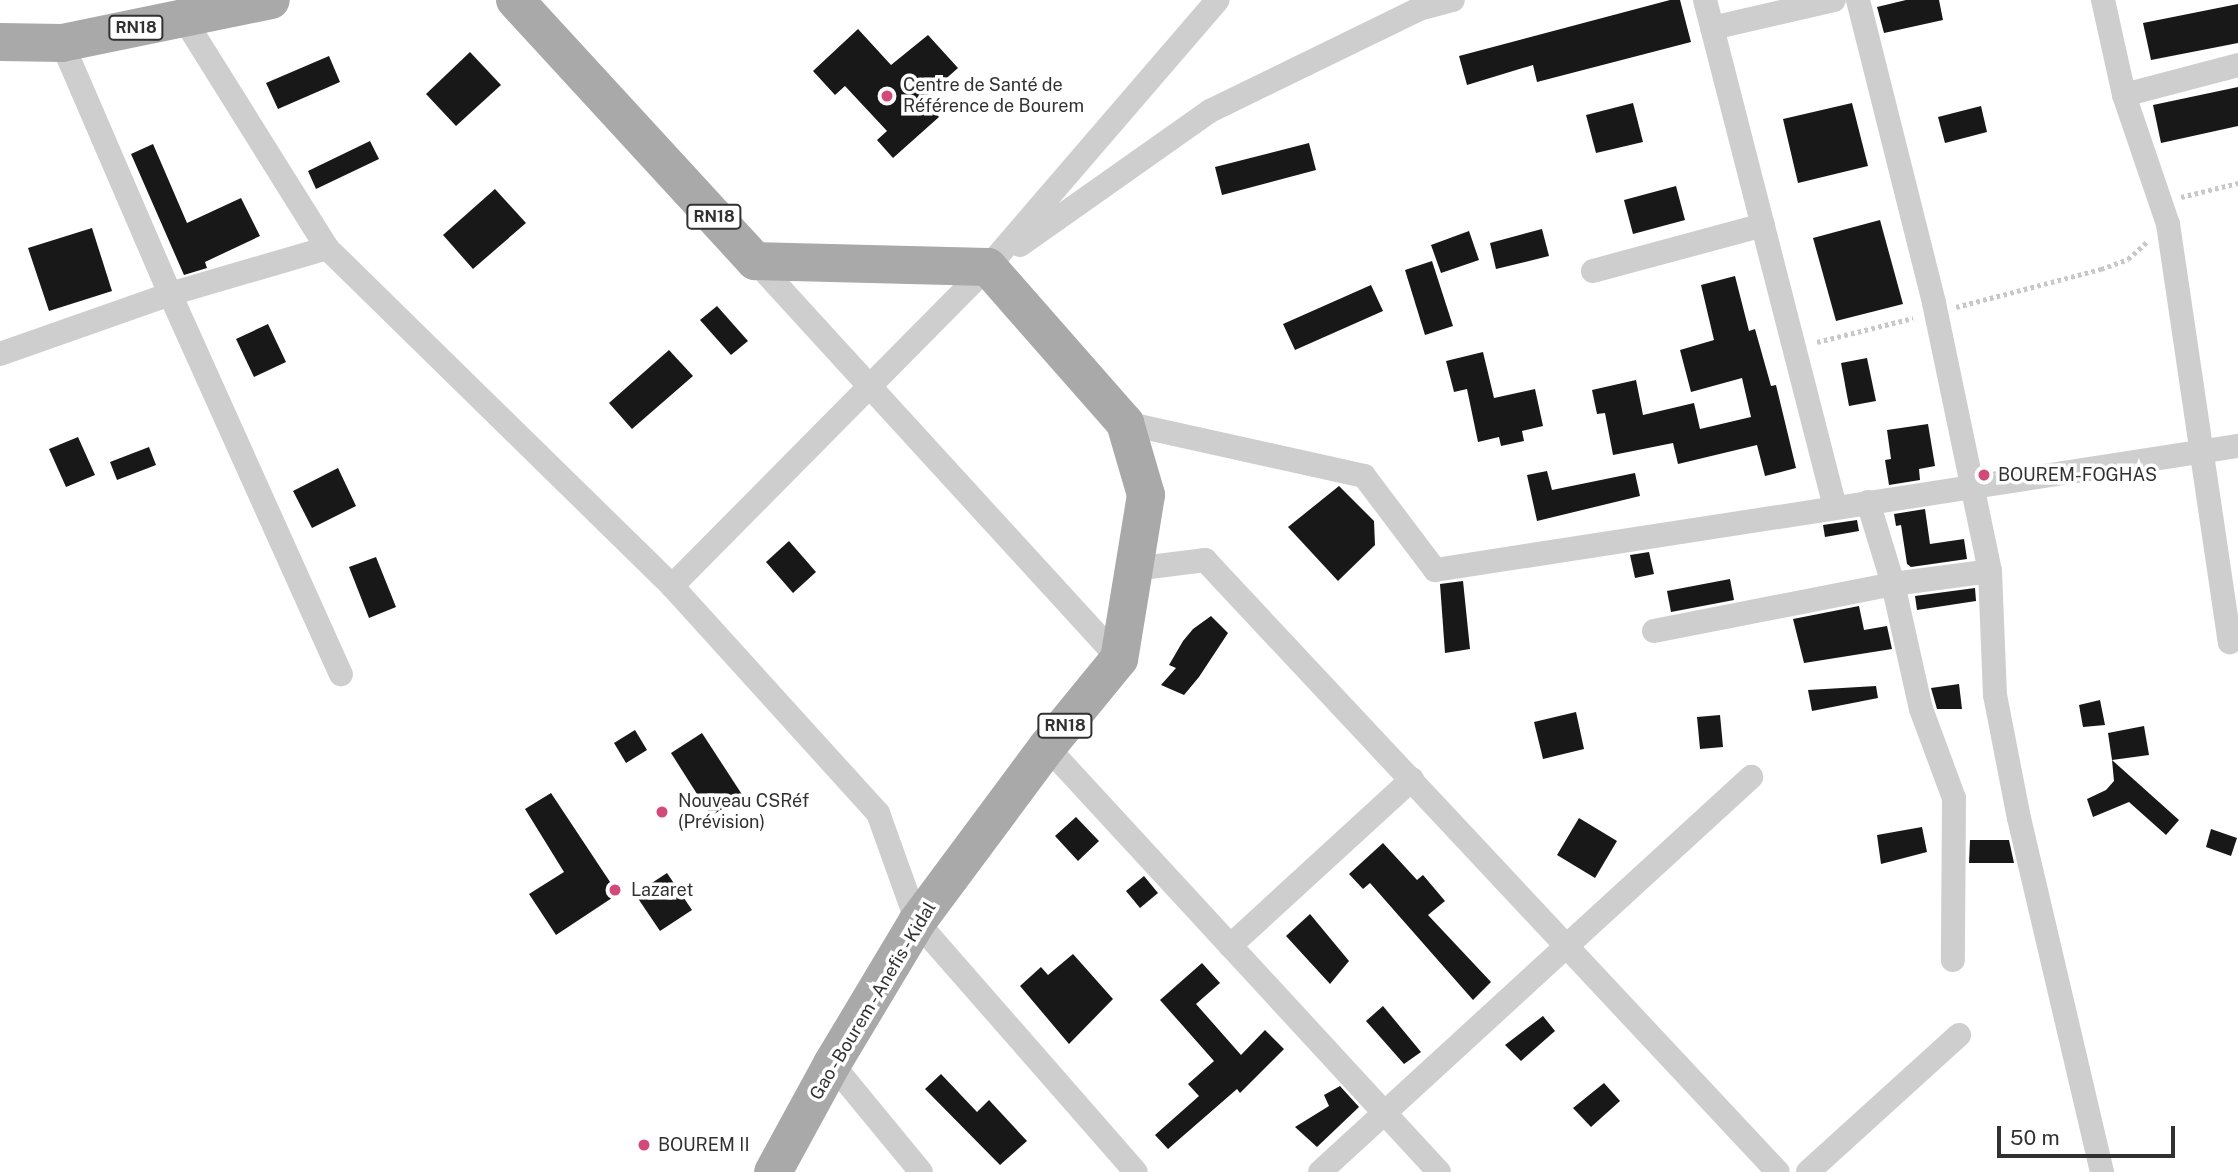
<!DOCTYPE html>
<meta charset="utf-8">
<style>
body{margin:0}
#map{position:relative;width:2238px;height:1172px;overflow:hidden;background:#fff;font-family:"Public Sans",sans-serif}
div>[style]{position:absolute}
.building>*{inset:0;background:#181818}
.path>*{height:4.5px;margin-top:-2.25px;transform-origin:0;background:repeating-linear-gradient(90deg,#c8c8c8 0 3.5px,transparent 0 7px)}
.minor>*{height:24px;margin:-12px;padding:0 12px;transform-origin:12px;border-radius:12px;background:#cecece}
.primary>*{height:38px;margin:-19px;padding:0 19px;transform-origin:19px;border-radius:19px;background:#a9a9a9}
.dots>*{width:19px;height:19px;translate:-50% -50%;box-sizing:border-box;border:4px solid #fff;border-radius:50%}
span{translate:-50% -50%;white-space:nowrap;text-align:center;line-height:1.15;-webkit-text-stroke:7px #fff;paint-order:stroke}
.shield-label span{padding:2px 5px;background:#fff;border:2px solid;border-radius:5px;-webkit-text-stroke-width:0}
.shield-label{font-size:16px;color:#313131;font-weight:700}
.poi-label{font-size:18px;color:#313131}
.left{translate:0 -50%;text-align:left}
.street-label{font-size:18px;color:#313131}
.scale{position:absolute;left:1997px;top:1126px;width:178px;height:32px;box-sizing:border-box;border:4px solid #313131;border-top:0;padding-left:9px;font-size:21px;line-height:24px;white-space:nowrap;color:#313131;-webkit-text-stroke:5px #fff;paint-order:stroke}
</style>
<div id="map">
<div class="building">
<i style="clip-path:polygon(1670px 0,1680px 0,1691px 42px,1537px 82px,1533px 65px,1467px 85px,1459px 56px)"></i>
<i style="clip-path:polygon(1906px 0,1939px 0,1943px 20px,1884px 33px,1877px 7px)"></i>
<i style="clip-path:polygon(2238px 4px,2238px 43px,2151px 60px,2143px 23px)"></i>
<i style="clip-path:polygon(858px 29px,891px 65px,928px 35px,958px 68px,923px 99px,939px 117px,893px 158px,877px 140px,887px 131px,845px 86px,835px 95px,813px 71px)"></i>
<i style="clip-path:polygon(470px 52px,501px 85px,456px 126px,426px 94px)"></i>
<i style="clip-path:polygon(329px 56px,340px 82px,278px 109px,266px 83px)"></i>
<i style="clip-path:polygon(2238px 87px,2238px 126px,2161px 143px,2153px 105px)"></i>
<i style="clip-path:polygon(1633px 103px,1643px 142px,1596px 153px,1586px 115px)"></i>
<i style="clip-path:polygon(1852px 103px,1868px 166px,1798px 183px,1783px 119px)"></i>
<i style="clip-path:polygon(1981px 106px,1987px 132px,1945px 143px,1938px 117px)"></i>
<i style="clip-path:polygon(370px 141px,379px 159px,316px 189px,308px 171px)"></i>
<i style="clip-path:polygon(1309px 143px,1316px 170px,1222px 195px,1215px 167px)"></i>
<i style="clip-path:polygon(153px 144px,187px 223px,241px 198px,260px 236px,205px 262px,207px 268px,184px 275px,131px 154px)"></i>
<i style="clip-path:polygon(1676px 186px,1685px 220px,1633px 234px,1624px 200px)"></i>
<i style="clip-path:polygon(495px 189px,526px 223px,473px 269px,443px 235px)"></i>
<i style="clip-path:polygon(1880px 220px,1903px 304px,1836px 321px,1813px 238px)"></i>
<i style="clip-path:polygon(92px 228px,112px 291px,49px 311px,28px 248px)"></i>
<i style="clip-path:polygon(1542px 229px,1549px 256px,1496px 269px,1490px 243px)"></i>
<i style="clip-path:polygon(1469px 231px,1479px 260px,1441px 273px,1431px 245px)"></i>
<i style="clip-path:polygon(1432px 261px,1453px 326px,1425px 335px,1405px 270px)"></i>
<i style="clip-path:polygon(1735px 276px,1749px 331px,1755px 329px,1771px 386px,1776px 385px,1796px 468px,1765px 476px,1757px 445px,1678px 464px,1673px 443px,1613px 455px,1605px 413px,1597px 414px,1592px 390px,1636px 380px,1643px 415px,1694px 403px,1700px 429px,1751px 417px,1742px 378px,1691px 392px,1680px 350px,1714px 340px,1701px 285px)"></i>
<i style="clip-path:polygon(1371px 285px,1383px 311px,1295px 350px,1283px 324px)"></i>
<i style="clip-path:polygon(717px 306px,748px 341px,731px 355px,700px 320px)"></i>
<i style="clip-path:polygon(268px 324px,286px 362px,254px 377px,236px 339px)"></i>
<i style="clip-path:polygon(669px 350px,693px 376px,632px 429px,609px 403px)"></i>
<i style="clip-path:polygon(1483px 352px,1494px 398px,1535px 389px,1543px 426px,1522px 431px,1524px 441px,1501px 446px,1499px 437px,1478px 442px,1467px 389px,1454px 392px,1446px 361px)"></i>
<i style="clip-path:polygon(1867px 358px,1876px 401px,1849px 406px,1841px 363px)"></i>
<i style="clip-path:polygon(1928px 424px,1935px 466px,1919px 469px,1920px 480px,1889px 485px,1885px 460px,1891px 459px,1887px 430px)"></i>
<i style="clip-path:polygon(78px 437px,95px 475px,66px 487px,49px 449px)"></i>
<i style="clip-path:polygon(149px 447px,156px 465px,117px 480px,110px 462px)"></i>
<i style="clip-path:polygon(338px 468px,356px 506px,312px 528px,293px 491px)"></i>
<i style="clip-path:polygon(1547px 471px,1552px 490px,1635px 473px,1640px 496px,1537px 521px,1527px 475px)"></i>
<i style="clip-path:polygon(1339px 486px,1374px 521px,1375px 545px,1338px 581px,1288px 527px)"></i>
<i style="clip-path:polygon(1925px 509px,1930px 544px,1964px 539px,1967px 559px,1911px 567px,1907px 564px,1901px 525px,1896px 526px,1894px 514px)"></i>
<i style="clip-path:polygon(1857px 520px,1859px 531px,1825px 537px,1823px 525px)"></i>
<i style="clip-path:polygon(789px 541px,816px 572px,793px 593px,766px 562px)"></i>
<i style="clip-path:polygon(1649px 552px,1654px 574px,1635px 578px,1630px 555px)"></i>
<i style="clip-path:polygon(376px 557px,396px 607px,369px 618px,349px 567px)"></i>
<i style="clip-path:polygon(1730px 579px,1734px 600px,1671px 612px,1667px 591px)"></i>
<i style="clip-path:polygon(1463px 581px,1470px 649px,1445px 653px,1440px 584px)"></i>
<i style="clip-path:polygon(1975px 588px,1976px 601px,1917px 610px,1915px 596px)"></i>
<i style="clip-path:polygon(1859px 606px,1864px 630px,1887px 626px,1892px 649px,1804px 663px,1793px 619px)"></i>
<i style="clip-path:polygon(1211px 616px,1228px 633px,1199px 677px,1184px 695px,1161px 685px,1176px 668px,1169px 665px,1183px 641px,1193px 629px)"></i>
<i style="clip-path:polygon(1959px 684px,1962px 709px,1937px 709px,1931px 688px)"></i>
<i style="clip-path:polygon(1876px 686px,1878px 698px,1812px 711px,1808px 690px)"></i>
<i style="clip-path:polygon(2100px 700px,2105px 725px,2083px 727px,2079px 705px)"></i>
<i style="clip-path:polygon(1576px 712px,1584px 749px,1543px 759px,1534px 722px)"></i>
<i style="clip-path:polygon(1720px 715px,1723px 747px,1700px 749px,1697px 717px)"></i>
<i style="clip-path:polygon(2144px 726px,2149px 755px,2112px 760px,2108px 733px)"></i>
<i style="clip-path:polygon(635px 730px,647px 750px,626px 763px,614px 743px)"></i>
<i style="clip-path:polygon(702px 733px,743px 796px,711px 816px,671px 753px)"></i>
<i style="clip-path:polygon(2112px 760px,2179px 820px,2166px 835px,2129px 802px,2093px 817px,2087px 799px,2106px 790px,2114px 781px)"></i>
<i style="clip-path:polygon(551px 793px,618px 894px,556px 935px,529px 894px,564px 872px,525px 809px)"></i>
<i style="clip-path:polygon(1076px 817px,1099px 841px,1078px 861px,1055px 836px)"></i>
<i style="clip-path:polygon(1579px 818px,1617px 841px,1595px 878px,1557px 855px)"></i>
<i style="clip-path:polygon(1922px 827px,1927px 852px,1881px 864px,1877px 835px)"></i>
<i style="clip-path:polygon(2211px 829px,2237px 838px,2231px 856px,2206px 847px)"></i>
<i style="clip-path:polygon(1970px 840px,2009px 840px,2014px 863px,1969px 863px)"></i>
<i style="clip-path:polygon(1383px 843px,1417px 880px,1423px 875px,1445px 901px,1428px 915px,1491px 982px,1473px 1000px,1370px 883px,1363px 889px,1349px 874px)"></i>
<i style="clip-path:polygon(667px 873px,692px 910px,660px 931px,635px 894px)"></i>
<i style="clip-path:polygon(1144px 876px,1158px 893px,1140px 908px,1126px 891px)"></i>
<i style="clip-path:polygon(1310px 914px,1349px 961px,1330px 984px,1286px 936px)"></i>
<i style="clip-path:polygon(1073px 954px,1113px 999px,1069px 1044px,1020px 986px,1041px 967px,1048px 975px)"></i>
<i style="clip-path:polygon(1202px 963px,1220px 983px,1196px 1004px,1241px 1055px,1265px 1030px,1284px 1049px,1240px 1093px,1237px 1089px,1168px 1149px,1155px 1135px,1199px 1096px,1188px 1084px,1214px 1061px,1160px 1000px)"></i>
<i style="clip-path:polygon(1383px 1006px,1421px 1052px,1404px 1064px,1366px 1021px)"></i>
<i style="clip-path:polygon(1543px 1016px,1555px 1031px,1521px 1061px,1505px 1045px)"></i>
<i style="clip-path:polygon(941px 1074px,977px 1112px,989px 1100px,1027px 1141px,1000px 1165px,925px 1089px)"></i>
<i style="clip-path:polygon(1604px 1083px,1620px 1101px,1591px 1127px,1573px 1108px)"></i>
<i style="clip-path:polygon(1340px 1086px,1359px 1107px,1317px 1147px,1295px 1127px,1329px 1106px,1324px 1095px)"></i>
</div>
<div class="path">
<i style="left:2181px;top:197px;width:59px;rotate:-13.8deg"></i>
<i style="left:1956px;top:307px;width:150px;rotate:-14.7deg"></i>
<i style="left:2101px;top:269px;width:29px;rotate:-20deg"></i>
<i style="left:2128px;top:259px;width:25px;rotate:-42deg"></i>
<i style="left:1817px;top:342px;width:99px;rotate:-14deg"></i>
</div>
<div class="minor">
<i style="left:1705px;top:0;width:523px;rotate:75.62deg"></i>
<i style="left:1858px;top:0;width:312px;rotate:75.9deg"></i>
<i style="left:1934px;top:303px;width:274px;rotate:78.2deg"></i>
<i style="left:1990px;top:571px;width:124px;rotate:87.7deg"></i>
<i style="left:1995px;top:695px;width:125px;rotate:79deg"></i>
<i style="left:2019px;top:818px;width:364px;rotate:76.8deg"></i>
<i style="left:2103px;top:0;width:97px;rotate:77.5deg"></i>
<i style="left:2124px;top:95px;width:136px;rotate:71.2deg"></i>
<i style="left:2168px;top:224px;width:423px;rotate:81.6deg"></i>
<i style="left:184px;top:19px;width:270px;rotate:58deg"></i>
<i style="left:327px;top:248px;width:483px;rotate:44.4deg"></i>
<i style="left:672px;top:586px;width:307px;rotate:47.8deg"></i>
<i style="left:878px;top:813px;width:116px;rotate:70.3deg"></i>
<i style="left:917px;top:922px;width:332px;rotate:48.8deg"></i>
<i style="left:1712px;top:28px;width:125px;rotate:-12.9deg"></i>
<i style="left:62px;top:43px;width:273px;rotate:66.7deg"></i>
<i style="left:170px;top:294px;width:417px;rotate:65.8deg"></i>
<i style="left:2124px;top:95px;width:118px;rotate:-14.7deg"></i>
<i style="left:1020px;top:245px;width:232px;rotate:-35.2deg"></i>
<i style="left:1210px;top:111px;width:233px;rotate:-26deg"></i>
<i style="left:1419px;top:9px;width:35px;rotate:-15deg"></i>
<i style="left:755px;top:261px;width:539px;rotate:47.55deg"></i>
<i style="left:1593px;top:271px;width:176px;rotate:-15.1deg"></i>
<i style="left:0;top:354px;width:180px;rotate:-19.4deg"></i>
<i style="left:170px;top:294px;width:164px;rotate:-16.3deg"></i>
<i style="left:1125px;top:423px;width:245px;rotate:12.5deg"></i>
<i style="left:1364px;top:476px;width:118px;rotate:52.9deg"></i>
<i style="left:1435px;top:570px;width:813px;rotate:-8.78deg"></i>
<i style="left:1868px;top:502px;width:86px;rotate:73deg"></i>
<i style="left:1893px;top:584px;width:128px;rotate:77.4deg"></i>
<i style="left:1921px;top:709px;width:95px;rotate:69.7deg"></i>
<i style="left:1954px;top:798px;width:162px;rotate:90.4deg"></i>
<i style="left:1134px;top:569px;width:72px;rotate:-7.2deg"></i>
<i style="left:1205px;top:560px;width:838px;rotate:46.89deg"></i>
<i style="left:672px;top:586px;width:449px;rotate:-45.3deg"></i>
<i style="left:988px;top:267px;width:352px;rotate:-49.3deg"></i>
<i style="left:1654px;top:631px;width:244px;rotate:-11.1deg"></i>
<i style="left:1893px;top:584px;width:98px;rotate:-7.6deg"></i>
<i style="left:1047px;top:747px;width:578px;rotate:47.31deg"></i>
<i style="left:1230px;top:946px;width:247px;rotate:-42.5deg"></i>
<i style="left:832px;top:1064px;width:140px;rotate:50.5deg"></i>
<i style="left:1320px;top:1172px;width:585px;rotate:-42.5deg"></i>
<i style="left:1808px;top:1172px;width:204px;rotate:-42.2deg"></i>
</div>
<div class="primary">
<i style="left:515px;top:0;width:355px;rotate:47.4deg"></i>
<i style="left:755px;top:261px;width:233px;rotate:1.5deg"></i>
<i style="left:988px;top:267px;width:208px;rotate:48.7deg"></i>
<i style="left:1125px;top:423px;width:75px;rotate:73.7deg"></i>
<i style="left:1146px;top:495px;width:166px;rotate:99.3deg"></i>
<i style="left:1119px;top:659px;width:114px;rotate:129.3deg"></i>
<i style="left:1047px;top:747px;width:218px;rotate:126.6deg"></i>
<i style="left:917px;top:922px;width:165px;rotate:120.9deg"></i>
<i style="left:832px;top:1064px;width:123px;rotate:118.6deg"></i>
<i style="left:0;top:42px;width:62px;rotate:0.9deg"></i>
<i style="left:62px;top:43px;width:213px;rotate:-11.6deg"></i>
</div>
<div class="dots">
<i style="left:887px;top:96px;background:#d24a79"></i>
<i style="left:1984px;top:475px;background:#d24a79"></i>
<i style="left:662px;top:812px;background:#d24a79"></i>
<i style="left:615px;top:890px;background:#d24a79"></i>
<i style="left:644px;top:1145px;background:#d24a79"></i>
</div>
<div class="shield-label">
<span style="left:136px;top:28px">RN18</span>
<span style="left:714px;top:217px">RN18</span>
<span style="left:1065px;top:726px">RN18</span>
</div>
<div class="poi-label">
<span class="left" style="left:903px;top:96px">Centre de Santé de<br>Référence de Bourem</span>
<span class="left" style="left:1998px;top:475px">BOUREM-FOGHAS</span>
<span class="left" style="left:678px;top:812px">Nouveau CSRéf<br>(Prévision)</span>
<span class="left" style="left:631px;top:890px">Lazaret</span>
<span class="left" style="left:658px;top:1145px">BOUREM II</span>
</div>
<div class="street-label">
<span style="left:873px;top:1001px;rotate:-59deg">Gao - Bourem - Anefis - Kidal</span>
</div>
<div class="scale">50 m</div>
</div>
